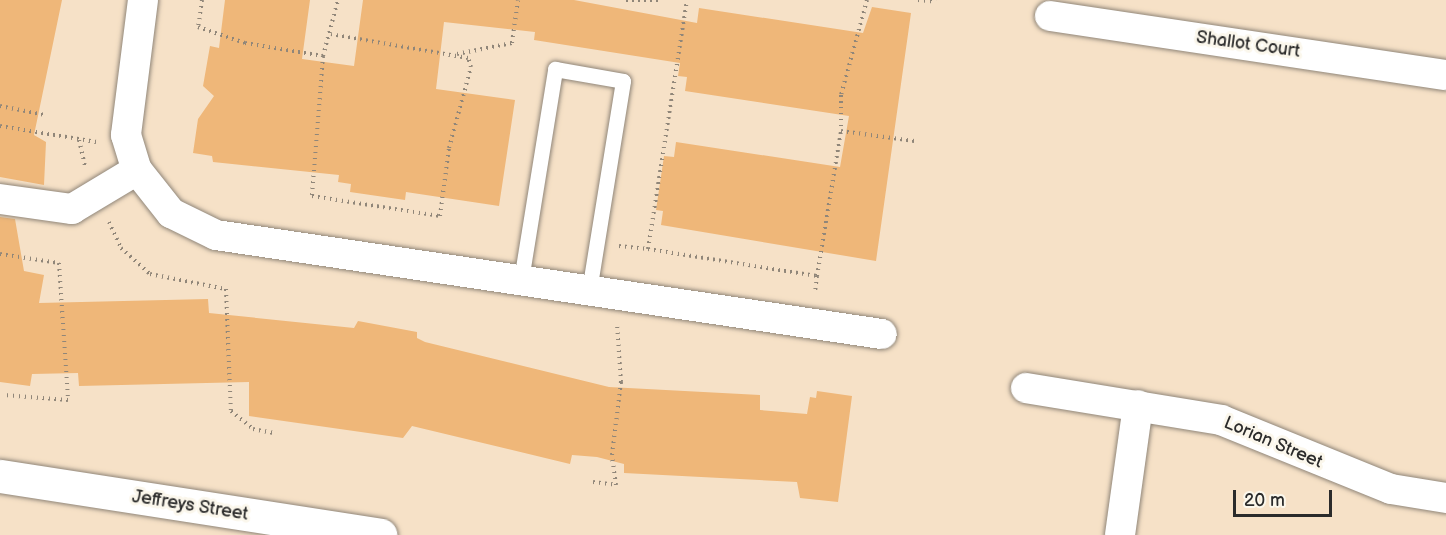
<!DOCTYPE html>
<style>
body{margin:0}
#map{position:relative;width:1446px;height:535px;overflow:hidden;background:#f6e1c7;font-family:"Balsamiq Sans",sans-serif}
div>[style]{position:absolute}
.building>*{inset:0;background:#efb779}
.path>*{height:4px;margin-top:-2px;transform-origin:0;background:repeating-linear-gradient(90deg,#908679 0 1.5px,transparent 0 6px)}
.roads{filter:drop-shadow(0 0 2px #908679) drop-shadow(0 0 2px #908679)}
.lane>*{height:15px;margin:-7.5px;padding:0 7.5px;transform-origin:7.5px;border-radius:7.5px;background:#fff}
.street>*{height:30px;margin:-15px;padding:0 15px;transform-origin:15px;border-radius:15px;background:#fff}
.secondary>*{height:33px;margin:-16.5px;padding:0 16.5px;transform-origin:16.5px;border-radius:16.5px;background:#fff}
span{translate:-50% -50%;white-space:nowrap;text-align:center;line-height:1.15;-webkit-text-stroke:6px #fbf7ec;paint-order:stroke}
.street-label{font-size:18px;color:#2b2b2b}
.scale{position:absolute;left:1233px;top:490px;width:99px;height:27px;box-sizing:border-box;border:3px solid #2b2b2b;border-top:0;padding-left:8px;font-size:18px;line-height:21px;white-space:nowrap;color:#2b2b2b;-webkit-text-stroke:4px #fbf7ec;paint-order:stroke}
</style>
<div id="map">
<div class="building">
<i style="clip-path:polygon(0 0,62px 0,34px 135px,46px 142px,44px 185px,0 177px)"></i>
<i style="clip-path:polygon(225px 0,310px 0,302px 59px,354px 66px,363px 0,574px 0,697px 23px,699px 8px,863px 33px,872px 7px,911px 13px,876px 261px,661px 225px,663px 211px,656px 210px,664px 156px,674px 157px,676px 142px,840px 167px,849px 116px,685px 91px,687px 77px,678px 76px,680px 63px,534px 40px,535px 32px,444px 22px,436px 89px,515px 100px,499px 206px,406px 192px,405px 200px,350px 192px,351px 184px,338px 182px,339px 175px,213px 162px,212px 156px,193px 153px,198px 119px,214px 96px,203px 86px,210px 46px,219px 48px)"></i>
<i style="clip-path:polygon(0 217px,15px 219px,24px 271px,44px 275px,39px 303px,208px 299px,209px 313px,354px 328px,358px 321px,417px 332px,417px 338px,425px 342px,609px 387px,760px 395px,760px 410px,807px 414px,810px 397px,816px 398px,817px 391px,852px 396px,838px 502px,800px 498px,797px 482px,624px 473px,624px 464px,597px 457px,572px 455px,570px 464px,412px 426px,403px 438px,249px 416px,249px 382px,79px 386px,78px 373px,32px 374px,30px 386px,0 382px)"></i>
</div>
<div class="path">
<i style="left:202px;top:0;width:27px;rotate:98deg"></i>
<i style="left:198px;top:27px;width:50px;rotate:18.8deg"></i>
<i style="left:245px;top:43px;width:79px;rotate:9.5deg"></i>
<i style="left:323px;top:56px;width:58px;rotate:-75deg"></i>
<i style="left:626px;top:0;width:36px"></i>
<i style="left:867px;top:0;width:98px;rotate:105.3deg"></i>
<i style="left:841px;top:95px;width:36px;rotate:90deg"></i>
<i style="left:841px;top:131px;width:74px;rotate:7.8deg"></i>
<i style="left:918px;top:0;width:18px;rotate:6deg"></i>
<i style="left:457px;top:54px;width:56px;rotate:-11.3deg"></i>
<i style="left:512px;top:43px;width:43px;rotate:-82.1deg"></i>
<i style="left:323px;top:56px;width:140px;rotate:94.5deg"></i>
<i style="left:312px;top:196px;width:130px;rotate:8.9deg"></i>
<i style="left:440px;top:216px;width:69px;rotate:-82.5deg"></i>
<i style="left:449px;top:148px;width:84px;rotate:-74.8deg"></i>
<i style="left:471px;top:67px;width:9px;rotate:-108deg"></i>
<i style="left:468px;top:58px;width:139px;rotate:-170.1deg"></i>
<i style="left:0;top:106px;width:46px;rotate:11.3deg"></i>
<i style="left:0;top:126px;width:98px;rotate:9.4deg"></i>
<i style="left:79px;top:140px;width:26px;rotate:77deg"></i>
<i style="left:109px;top:222px;width:29px;rotate:65deg"></i>
<i style="left:121px;top:248px;width:39px;rotate:42deg"></i>
<i style="left:150px;top:274px;width:77px;rotate:11.2deg"></i>
<i style="left:226px;top:289px;width:122px;rotate:87.7deg"></i>
<i style="left:231px;top:411px;width:28px;rotate:39deg"></i>
<i style="left:253px;top:429px;width:21px;rotate:11deg"></i>
<i style="left:619px;top:246px;width:29px;rotate:6deg"></i>
<i style="left:648px;top:249px;width:252px;rotate:-81.1deg"></i>
<i style="left:648px;top:249px;width:171px;rotate:9.1deg"></i>
<i style="left:817px;top:276px;width:16px;rotate:97deg"></i>
<i style="left:0;top:254px;width:60px;rotate:8.7deg"></i>
<i style="left:59px;top:263px;width:137px;rotate:86.2deg"></i>
<i style="left:68px;top:400px;width:64px;rotate:-175.5deg"></i>
<i style="left:817px;top:276px;width:147px;rotate:-80.6deg"></i>
<i style="left:593px;top:482px;width:23px;rotate:7deg"></i>
<i style="left:616px;top:485px;width:30px;rotate:-98deg"></i>
<i style="left:612px;top:455px;width:74px;rotate:-83deg"></i>
<i style="left:621px;top:382px;width:57px;rotate:-94deg"></i>
</div>
<div class="roads">
<div class="lane">
<i style="left:521px;top:280px;width:214px;rotate:-80.8deg"></i>
<i style="left:555px;top:69px;width:69px;rotate:10deg"></i>
<i style="left:623px;top:81px;width:212px;rotate:99.2deg"></i>
</div>
<div class="street">
<i style="left:143px;top:0;width:136px;rotate:97.2deg"></i>
<i style="left:126px;top:135px;width:37px;rotate:73deg"></i>
<i style="left:137px;top:170px;width:55px;rotate:51.7deg"></i>
<i style="left:171px;top:213px;width:50px;rotate:26.1deg"></i>
<i style="left:216px;top:235px;width:673px;rotate:8.46deg"></i>
<i style="left:1050px;top:16px;width:400px;rotate:8.5deg"></i>
<i style="left:0;top:199px;width:73px;rotate:7.9deg"></i>
<i style="left:72px;top:209px;width:76px;rotate:-31deg"></i>
<i style="left:1026px;top:388px;width:198px;rotate:9.3deg"></i>
<i style="left:1221px;top:420px;width:183px;rotate:22.1deg"></i>
<i style="left:1391px;top:489px;width:56px;rotate:9.3deg"></i>
<i style="left:1120px;top:535px;width:131px;rotate:-82.1deg"></i>
</div>
<div class="secondary">
<i style="left:0;top:476px;width:385px;rotate:8.8deg"></i>
</div>
</div>
<div class="street-label">
<span style="left:1248px;top:45px;rotate:8deg">Shallot Court</span>
<span style="left:1273px;top:443px;rotate:23deg">Lorian Street</span>
<span style="left:190px;top:506px;rotate:9deg">Jeffreys Street</span>
</div>
<div class="scale">20 m</div>
</div>
